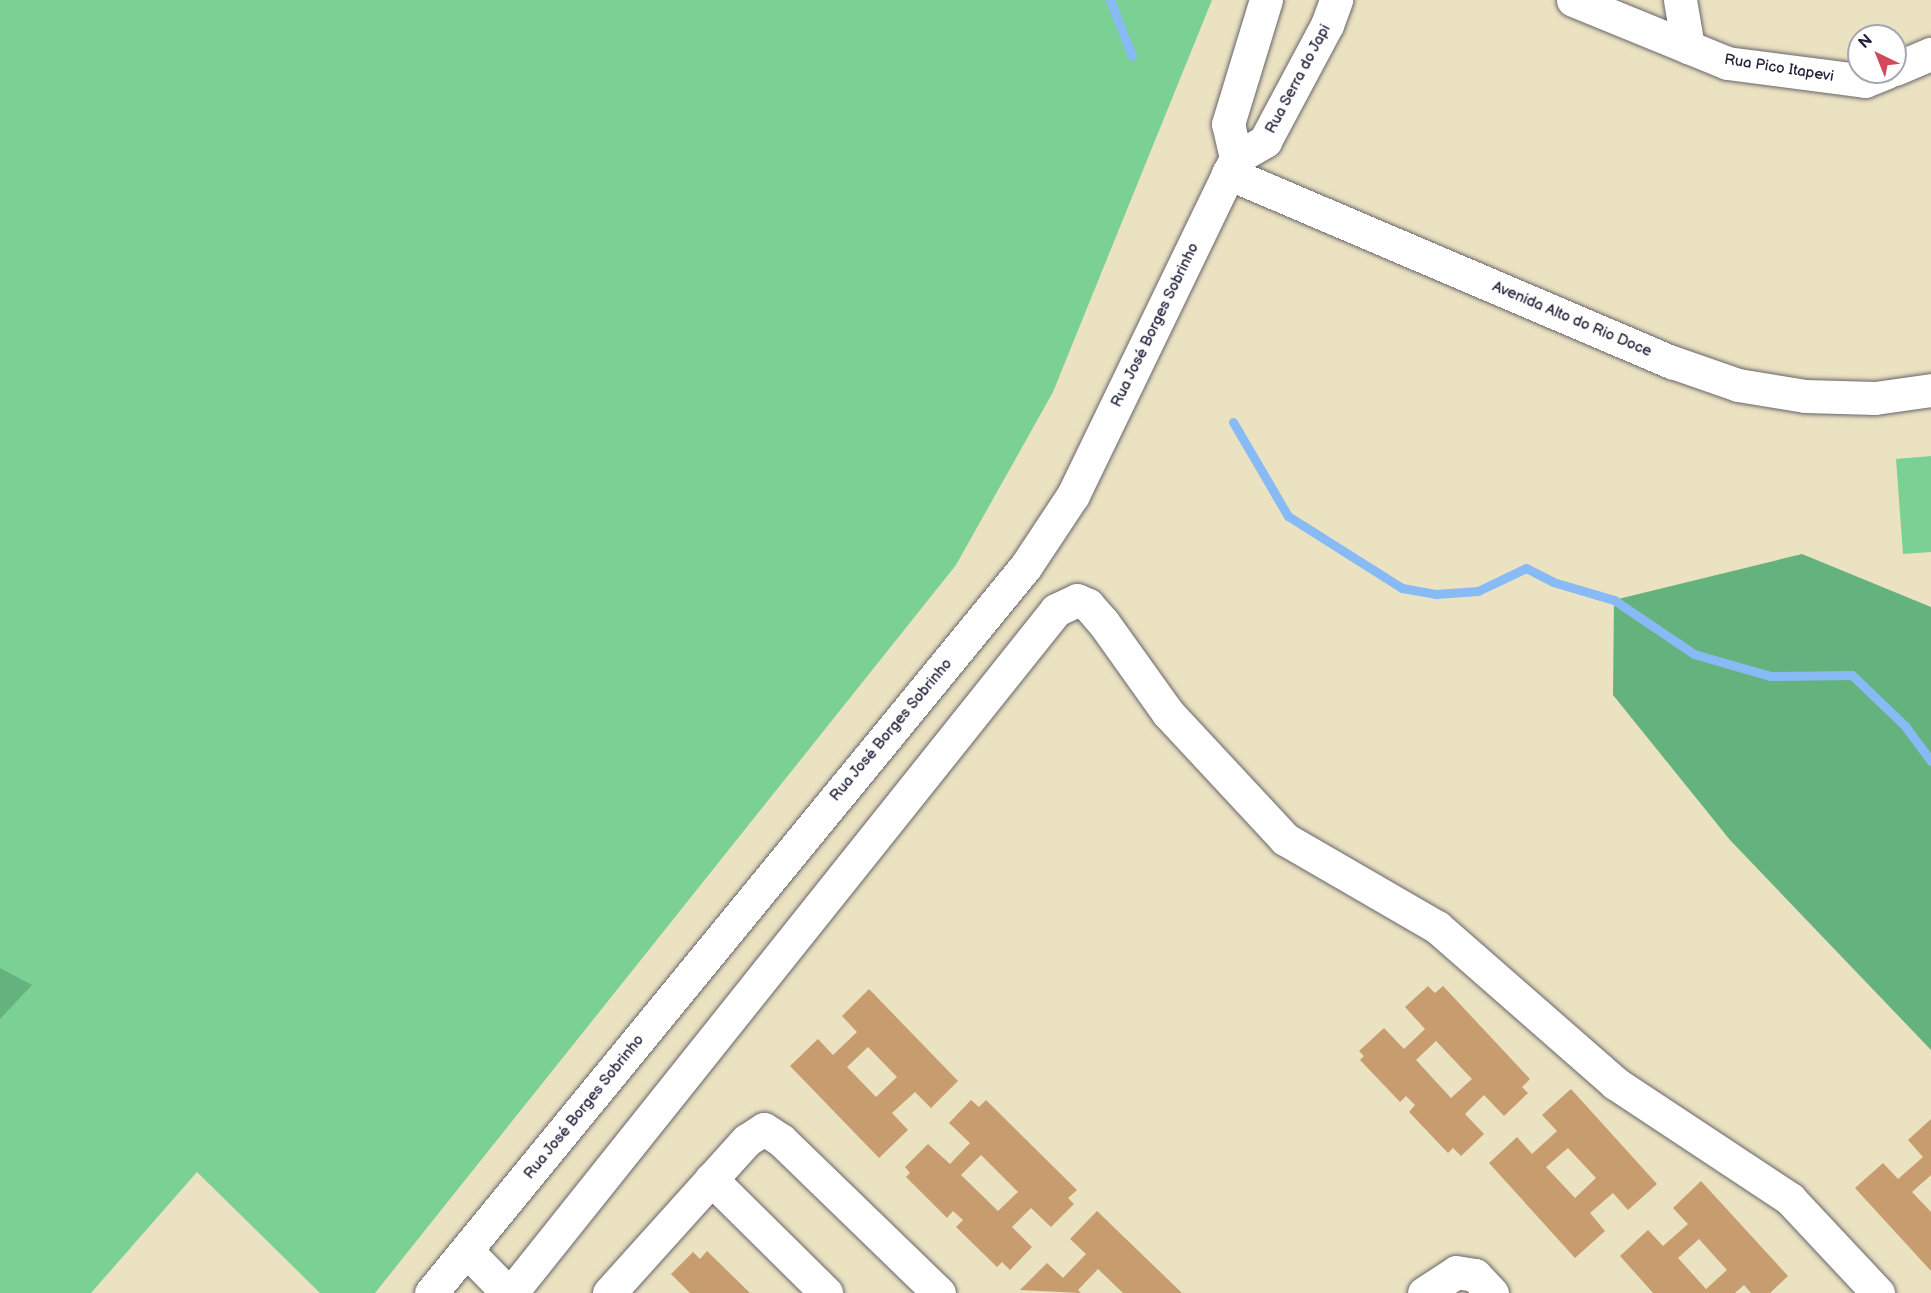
<!DOCTYPE html>
<meta charset="utf-8">
<style>
body{margin:0}
#map{position:relative;width:1931px;height:1293px;overflow:hidden;background:#ebe2c2;font-family:"Balsamiq Sans",sans-serif}
div>[style]{position:absolute}
.green>*{inset:0;background:#7bd094}
.forest>*{inset:0;background:#64b27e}
.stream>*{height:9px;margin:-4.5px;padding:0 4.5px;transform-origin:4.5px;border-radius:4.5px;background:#88baf5}
.building>*{inset:0;background:#c79c6e}
.roads{filter:drop-shadow(0 0 2px #68656a) drop-shadow(0 0 2px #68656a)}
.minor>*{height:33px;margin:-16.5px;padding:0 16.5px;transform-origin:16.5px;border-radius:16.5px;background:#fff}
.tertiary>*{height:33px;margin:-16.5px;padding:0 16.5px;transform-origin:16.5px;border-radius:16.5px;background:#fff}
span{translate:-50% -50%;white-space:nowrap;text-align:center;line-height:1.15;-webkit-text-stroke:5px #fff;paint-order:stroke}
.street-label{font-size:15px;color:#22223b}
.north{position:absolute;left:1847px;top:24px;width:60px;height:60px;box-sizing:border-box;background:#fff;border:2px solid #a7a7b1;border-radius:50%;rotate:317deg;font-size:16px;font-weight:700;line-height:24px;text-align:center;color:#22223b}
.north::after{content:'';display:block;margin:auto;width:21px;height:27px;background:#d1495b;clip-path:polygon(50% 0,100% 100%,50% 72%,0 100%)}
</style>
<div id="map">
<div class="green">
<i style="clip-path:polygon(0 0,1212px 0,1053px 392px,956px 565px,375px 1293px,320px 1293px,197px 1172px,91px 1293px,0 1293px)"></i>
<i style="clip-path:polygon(1931px 456px,1931px 552px,1903px 554px,1896px 459px)"></i>
</div>
<div class="forest">
<i style="clip-path:polygon(1802px 554px,1931px 607px,1931px 1050px,1730px 840px,1613px 695px,1614px 600px)"></i>
<i style="clip-path:polygon(0 968px,32px 985px,0 1019px)"></i>
</div>
<div class="stream">
<i style="left:1110px;top:0;width:60px;rotate:68.6deg"></i>
<i style="left:1233px;top:422px;width:109px;rotate:59.7deg"></i>
<i style="left:1288px;top:516px;width:135px;rotate:32.3deg"></i>
<i style="left:1402px;top:588px;width:35px;rotate:10deg"></i>
<i style="left:1436px;top:594px;width:42px;rotate:-4.1deg"></i>
<i style="left:1478px;top:591px;width:53px;rotate:-25.6deg"></i>
<i style="left:1526px;top:568px;width:30px;rotate:27deg"></i>
<i style="left:1553px;top:582px;width:64px;rotate:16.4deg"></i>
<i style="left:1614px;top:600px;width:97px;rotate:34deg"></i>
<i style="left:1694px;top:654px;width:79px;rotate:16.1deg"></i>
<i style="left:1770px;top:676px;width:82px;rotate:-0.7deg"></i>
<i style="left:1852px;top:675px;width:74px;rotate:43.9deg"></i>
<i style="left:1905px;top:726px;width:44px;rotate:53.4deg"></i>
</div>
<div class="building">
<i style="clip-path:polygon(evenodd,1428px 986px,1435px 993px,1443px 986px,1530px 1079px,1522px 1087px,1528px 1093px,1504px 1116px,1484px 1095px,1465px 1114px,1484px 1134px,1461px 1156px,1453px 1148px,1448px 1153px,1409px 1112px,1415px 1105px,1406px 1096px,1400px 1102px,1360px 1060px,1364px 1056px,1359px 1051px,1384px 1028px,1404px 1049px,1425px 1029px,1405px 1007px,1428px 986px,1436px 1041px,1472px 1079px,1451px 1098px,1416px 1060px,1436px 1041px)"></i>
<i style="clip-path:polygon(evenodd,869px 989px,958px 1081px,931px 1108px,915px 1092px,892px 1113px,908px 1130px,879px 1158px,790px 1066px,818px 1039px,833px 1055px,857px 1032px,842px 1016px,869px 989px,868px 1047px,897px 1077px,876px 1097px,847px 1067px,868px 1047px)"></i>
<i style="clip-path:polygon(evenodd,1571px 1089px,1657px 1184px,1628px 1210px,1613px 1193px,1590px 1213px,1605px 1231px,1575px 1258px,1489px 1163px,1517px 1137px,1532px 1154px,1557px 1131px,1542px 1115px,1571px 1089px,1568px 1148px,1596px 1178px,1575px 1198px,1546px 1167px,1568px 1148px)"></i>
<i style="clip-path:polygon(evenodd,971px 1100px,979px 1107px,986px 1100px,1077px 1190px,1068px 1198px,1074px 1204px,1051px 1227px,1031px 1208px,1012px 1227px,1032px 1247px,1010px 1270px,1002px 1262px,997px 1267px,956px 1227px,963px 1220px,953px 1211px,947px 1218px,906px 1177px,910px 1173px,905px 1167px,928px 1144px,950px 1164px,970px 1143px,949px 1123px,971px 1100px,981px 1155px,1018px 1192px,998px 1211px,961px 1175px,981px 1155px)"></i>
<i style="clip-path:polygon(1931px 1119px,1931px 1175px,1912px 1192px,1931px 1212px,1931px 1271px,1855px 1188px,1883px 1163px,1898px 1179px,1923px 1157px,1908px 1140px)"></i>
<i style="clip-path:polygon(evenodd,1701px 1181px,1788px 1276px,1770px 1293px,1751px 1293px,1744px 1285px,1735px 1293px,1653px 1293px,1620px 1256px,1648px 1230px,1663px 1246px,1688px 1224px,1673px 1208px,1701px 1181px,1699px 1239px,1727px 1270px,1706px 1289px,1678px 1258px,1699px 1239px)"></i>
<i style="clip-path:polygon(1097px 1211px,1182px 1293px,1123px 1293px,1098px 1269px,1078px 1290px,1081px 1293px,1020px 1290px,1047px 1263px,1063px 1278px,1086px 1254px,1070px 1239px)"></i>
<i style="clip-path:polygon(707px 1251px,750px 1293px,690px 1293px,671px 1274px,693px 1252px,700px 1259px)"></i>
</div>
<div class="roads">
<div class="minor">
<i style="left:1573px;top:0;width:166px;rotate:22.2deg"></i>
<i style="left:1727px;top:63px;width:139px;rotate:7.4deg"></i>
<i style="left:1865px;top:81px;width:24px;rotate:-22deg"></i>
<i style="left:1680px;top:0;width:48px;rotate:80.3deg"></i>
<i style="left:1895px;top:69px;width:39px;rotate:-23deg"></i>
<i style="left:1228px;top:173px;width:483px;rotate:23.1deg"></i>
<i style="left:1672px;top:362px;width:70px;rotate:19.2deg"></i>
<i style="left:1738px;top:385px;width:68px;rotate:9.3deg"></i>
<i style="left:1805px;top:396px;width:70px;rotate:1.6deg"></i>
<i style="left:1875px;top:398px;width:57px;rotate:-8.1deg"></i>
<i style="left:711px;top:1179px;width:162px;rotate:44.7deg"></i>
<i style="left:468px;top:1252px;width:57px;rotate:45.7deg"></i>
<i style="left:511px;top:1293px;width:874px;rotate:-51.41deg"></i>
<i style="left:1056px;top:610px;width:23px;rotate:-25deg"></i>
<i style="left:1077px;top:600px;width:12px;rotate:24deg"></i>
<i style="left:1088px;top:605px;width:23px;rotate:49deg"></i>
<i style="left:1103px;top:622px;width:112px;rotate:54.5deg"></i>
<i style="left:1168px;top:713px;width:172px;rotate:47.1deg"></i>
<i style="left:1285px;top:839px;width:176px;rotate:30.1deg"></i>
<i style="left:1437px;top:927px;width:237px;rotate:41.2deg"></i>
<i style="left:1615px;top:1083px;width:210px;rotate:33.5deg"></i>
<i style="left:1790px;top:1199px;width:129px;rotate:46.9deg"></i>
<i style="left:609px;top:1293px;width:206px;rotate:-48deg"></i>
<i style="left:747px;top:1140px;width:20px;rotate:-33deg"></i>
<i style="left:764px;top:1129px;width:20px;rotate:33deg"></i>
<i style="left:781px;top:1140px;width:220px;rotate:44.1deg"></i>
<i style="left:1424px;top:1293px;width:38px;rotate:-33deg"></i>
<i style="left:1456px;top:1272px;width:19px;rotate:9deg"></i>
<i style="left:1475px;top:1275px;width:25px;rotate:47deg"></i>
</div>
<div class="tertiary">
<i style="left:1236px;top:158px;width:34px;rotate:-30deg"></i>
<i style="left:1265px;top:141px;width:132px;rotate:-61.9deg"></i>
<i style="left:1327px;top:25px;width:27px;rotate:-70deg"></i>
<i style="left:1236px;top:158px;width:35px;rotate:-103deg"></i>
<i style="left:1228px;top:124px;width:130px;rotate:-73deg"></i>
<i style="left:431px;top:1293px;width:939px;rotate:-50.7deg"></i>
<i style="left:1026px;top:566px;width:85px;rotate:-56.5deg"></i>
<i style="left:1073px;top:495px;width:374px;rotate:-64.2deg"></i>
</div>
</div>
<div class="street-label">
<span style="left:1779px;top:68px;rotate:9deg">Rua Pico Itapevi</span>
<span style="left:1298px;top:79px;rotate:-62deg">Rua Serra do Japi</span>
<span style="left:1572px;top:319px;rotate:23deg">Avenida Alto do Rio Doce</span>
<span style="left:1155px;top:325px;rotate:-64deg">Rua José Borges Sobrinho</span>
<span style="left:891px;top:730px;rotate:-50deg">Rua José Borges Sobrinho</span>
<span style="left:584px;top:1107px;rotate:-51deg">Rua José Borges Sobrinho</span>
</div>
<div class="north">N</div>
</div>
